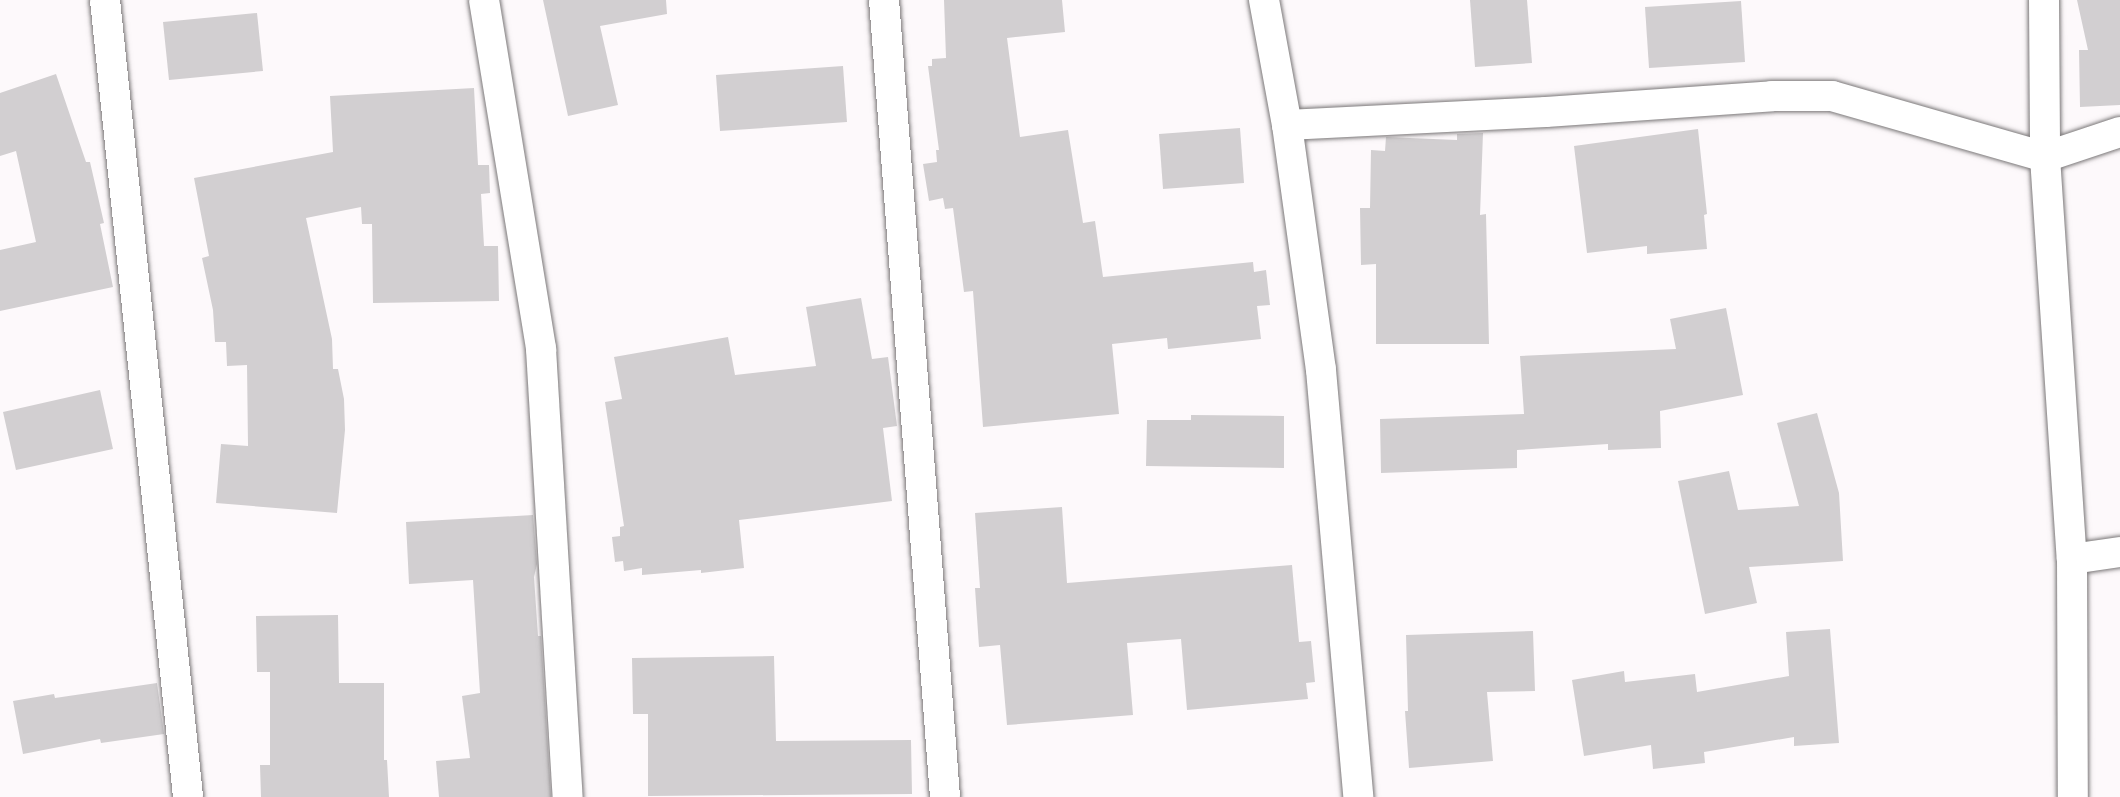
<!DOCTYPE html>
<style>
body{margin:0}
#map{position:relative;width:2120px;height:797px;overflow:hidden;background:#fdf9fb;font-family:"DM Sans",sans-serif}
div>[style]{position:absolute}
.building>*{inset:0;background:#d2cfd1}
.roads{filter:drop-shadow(0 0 2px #7b7879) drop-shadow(0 0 2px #7b7879)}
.minor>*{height:30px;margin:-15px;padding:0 15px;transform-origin:15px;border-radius:15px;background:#fff}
span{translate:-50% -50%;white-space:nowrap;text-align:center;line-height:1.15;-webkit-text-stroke:6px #fff;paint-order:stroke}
</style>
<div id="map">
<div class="building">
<i style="clip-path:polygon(543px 0,666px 0,667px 14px,600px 26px,618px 105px,568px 116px)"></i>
<i style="clip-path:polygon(944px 0,1062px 0,1065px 32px,1007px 38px,1020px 137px,1068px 130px,1083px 223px,1095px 221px,1103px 277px,1253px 262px,1254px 272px,1266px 270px,1270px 305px,1257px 306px,1261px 339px,1168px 349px,1167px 338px,1112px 344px,1119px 414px,983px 427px,973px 291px,964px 292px,953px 208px,945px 209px,943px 198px,929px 201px,923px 164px,937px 162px,936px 150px,939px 150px,928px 66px,932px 66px,932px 59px,946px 58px)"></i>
<i style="clip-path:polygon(1470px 0,1527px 0,1532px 63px,1475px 67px)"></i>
<i style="clip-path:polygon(2077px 0,2120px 0,2120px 105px,2080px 107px,2079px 50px,2088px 50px)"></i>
<i style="clip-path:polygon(1741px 1px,1745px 62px,1649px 68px,1645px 7px)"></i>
<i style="clip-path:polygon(257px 13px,263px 71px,169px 80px,163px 22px)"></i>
<i style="clip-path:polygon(843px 66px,847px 122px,720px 131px,716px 75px)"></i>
<i style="clip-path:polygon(56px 74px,86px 162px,90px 162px,104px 223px,100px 224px,113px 287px,0 311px,0 250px,36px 242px,16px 151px,0 156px,0 93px)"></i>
<i style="clip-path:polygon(474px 88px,478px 165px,489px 165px,490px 193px,481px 194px,484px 246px,498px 246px,499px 301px,373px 303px,372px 224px,362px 224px,361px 207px,306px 218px,332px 339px,333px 369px,338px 369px,344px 399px,345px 430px,337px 513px,216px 503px,221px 444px,248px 446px,247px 365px,227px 366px,226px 342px,215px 342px,213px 310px,202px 258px,209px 256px,194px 178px,333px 152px,330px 96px)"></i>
<i style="clip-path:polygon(1240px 128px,1244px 183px,1163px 189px,1159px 134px)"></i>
<i style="clip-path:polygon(1698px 129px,1707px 214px,1704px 215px,1707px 249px,1647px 254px,1647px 246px,1587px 253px,1574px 146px)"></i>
<i style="clip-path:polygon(1483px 133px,1480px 215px,1486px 214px,1489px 344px,1376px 344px,1376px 264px,1361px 265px,1360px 208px,1370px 208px,1371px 150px,1385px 151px,1386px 137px,1457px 140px,1457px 134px)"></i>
<i style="clip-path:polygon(861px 298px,872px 359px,888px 357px,897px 426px,883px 428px,892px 501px,739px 520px,744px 568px,701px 573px,701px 570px,642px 575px,642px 568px,624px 571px,623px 561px,615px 562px,612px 537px,620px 536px,620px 527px,624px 526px,605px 402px,622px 399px,614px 357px,728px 337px,735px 375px,816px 366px,806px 307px)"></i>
<i style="clip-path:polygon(1726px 308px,1743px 395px,1660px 411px,1661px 448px,1608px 450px,1608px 444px,1517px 450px,1517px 468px,1381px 473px,1380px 419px,1524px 414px,1520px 356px,1676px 349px,1670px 319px)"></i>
<i style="clip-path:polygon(100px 390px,113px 449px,16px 470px,3px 412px)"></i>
<i style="clip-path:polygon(1817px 413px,1839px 493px,1843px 561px,1749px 567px,1757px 603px,1705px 614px,1678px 481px,1729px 471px,1738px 510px,1799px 506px,1777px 423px)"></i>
<i style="clip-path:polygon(1191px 415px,1284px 416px,1284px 468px,1146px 466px,1147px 420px,1191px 420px)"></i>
<i style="clip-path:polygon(1062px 507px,1067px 583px,1292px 565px,1299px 642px,1311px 641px,1315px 682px,1306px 683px,1308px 699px,1187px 710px,1181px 639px,1127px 643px,1133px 715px,1007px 725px,1000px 645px,979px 647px,975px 588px,980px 588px,975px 513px)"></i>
<i style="clip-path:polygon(533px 515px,537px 564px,534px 577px,538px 636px,541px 636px,551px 797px,439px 797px,436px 761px,470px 758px,462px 696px,480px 693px,473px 580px,409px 584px,406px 522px)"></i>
<i style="clip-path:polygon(338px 615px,339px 683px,384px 683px,384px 760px,387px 760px,389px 797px,261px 797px,260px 765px,270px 765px,270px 672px,257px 672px,256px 616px)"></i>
<i style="clip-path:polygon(1830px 629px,1839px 743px,1794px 746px,1794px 737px,1704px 752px,1705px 763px,1653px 769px,1651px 745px,1584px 756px,1572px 680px,1624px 671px,1625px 682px,1695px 674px,1697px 692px,1789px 676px,1786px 632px)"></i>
<i style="clip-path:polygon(1533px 631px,1535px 691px,1487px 692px,1493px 761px,1409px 768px,1405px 711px,1408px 711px,1406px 635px)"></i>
<i style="clip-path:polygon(774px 656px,776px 741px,911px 740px,912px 794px,648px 796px,648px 714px,633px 714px,632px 658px)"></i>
<i style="clip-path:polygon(157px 683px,164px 734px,101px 743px,100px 739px,23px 754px,13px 701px,54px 694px,55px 698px)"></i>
</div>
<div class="roads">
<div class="minor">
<i style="left:105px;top:0;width:801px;rotate:84.05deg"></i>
<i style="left:484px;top:0;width:354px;rotate:80.7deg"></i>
<i style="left:541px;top:349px;width:449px;rotate:86.6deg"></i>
<i style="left:884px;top:0;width:799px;rotate:85.62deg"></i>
<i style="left:1264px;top:0;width:127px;rotate:79.6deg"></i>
<i style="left:1287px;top:125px;width:247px;rotate:82.1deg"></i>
<i style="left:1321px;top:370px;width:429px;rotate:85deg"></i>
<i style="left:2044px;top:0;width:157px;rotate:89.6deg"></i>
<i style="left:2045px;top:157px;width:403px;rotate:86.2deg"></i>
<i style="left:2072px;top:559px;width:238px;rotate:89.8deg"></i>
<i style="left:1287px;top:125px;width:259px;rotate:-2.9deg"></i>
<i style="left:1546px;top:112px;width:227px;rotate:-4deg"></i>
<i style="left:1772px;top:96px;width:60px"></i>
<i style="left:1832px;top:96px;width:222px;rotate:16deg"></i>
<i style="left:2045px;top:157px;width:79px;rotate:-18.4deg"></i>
<i style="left:2072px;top:559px;width:49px;rotate:-8.3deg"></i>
</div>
</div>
</div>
